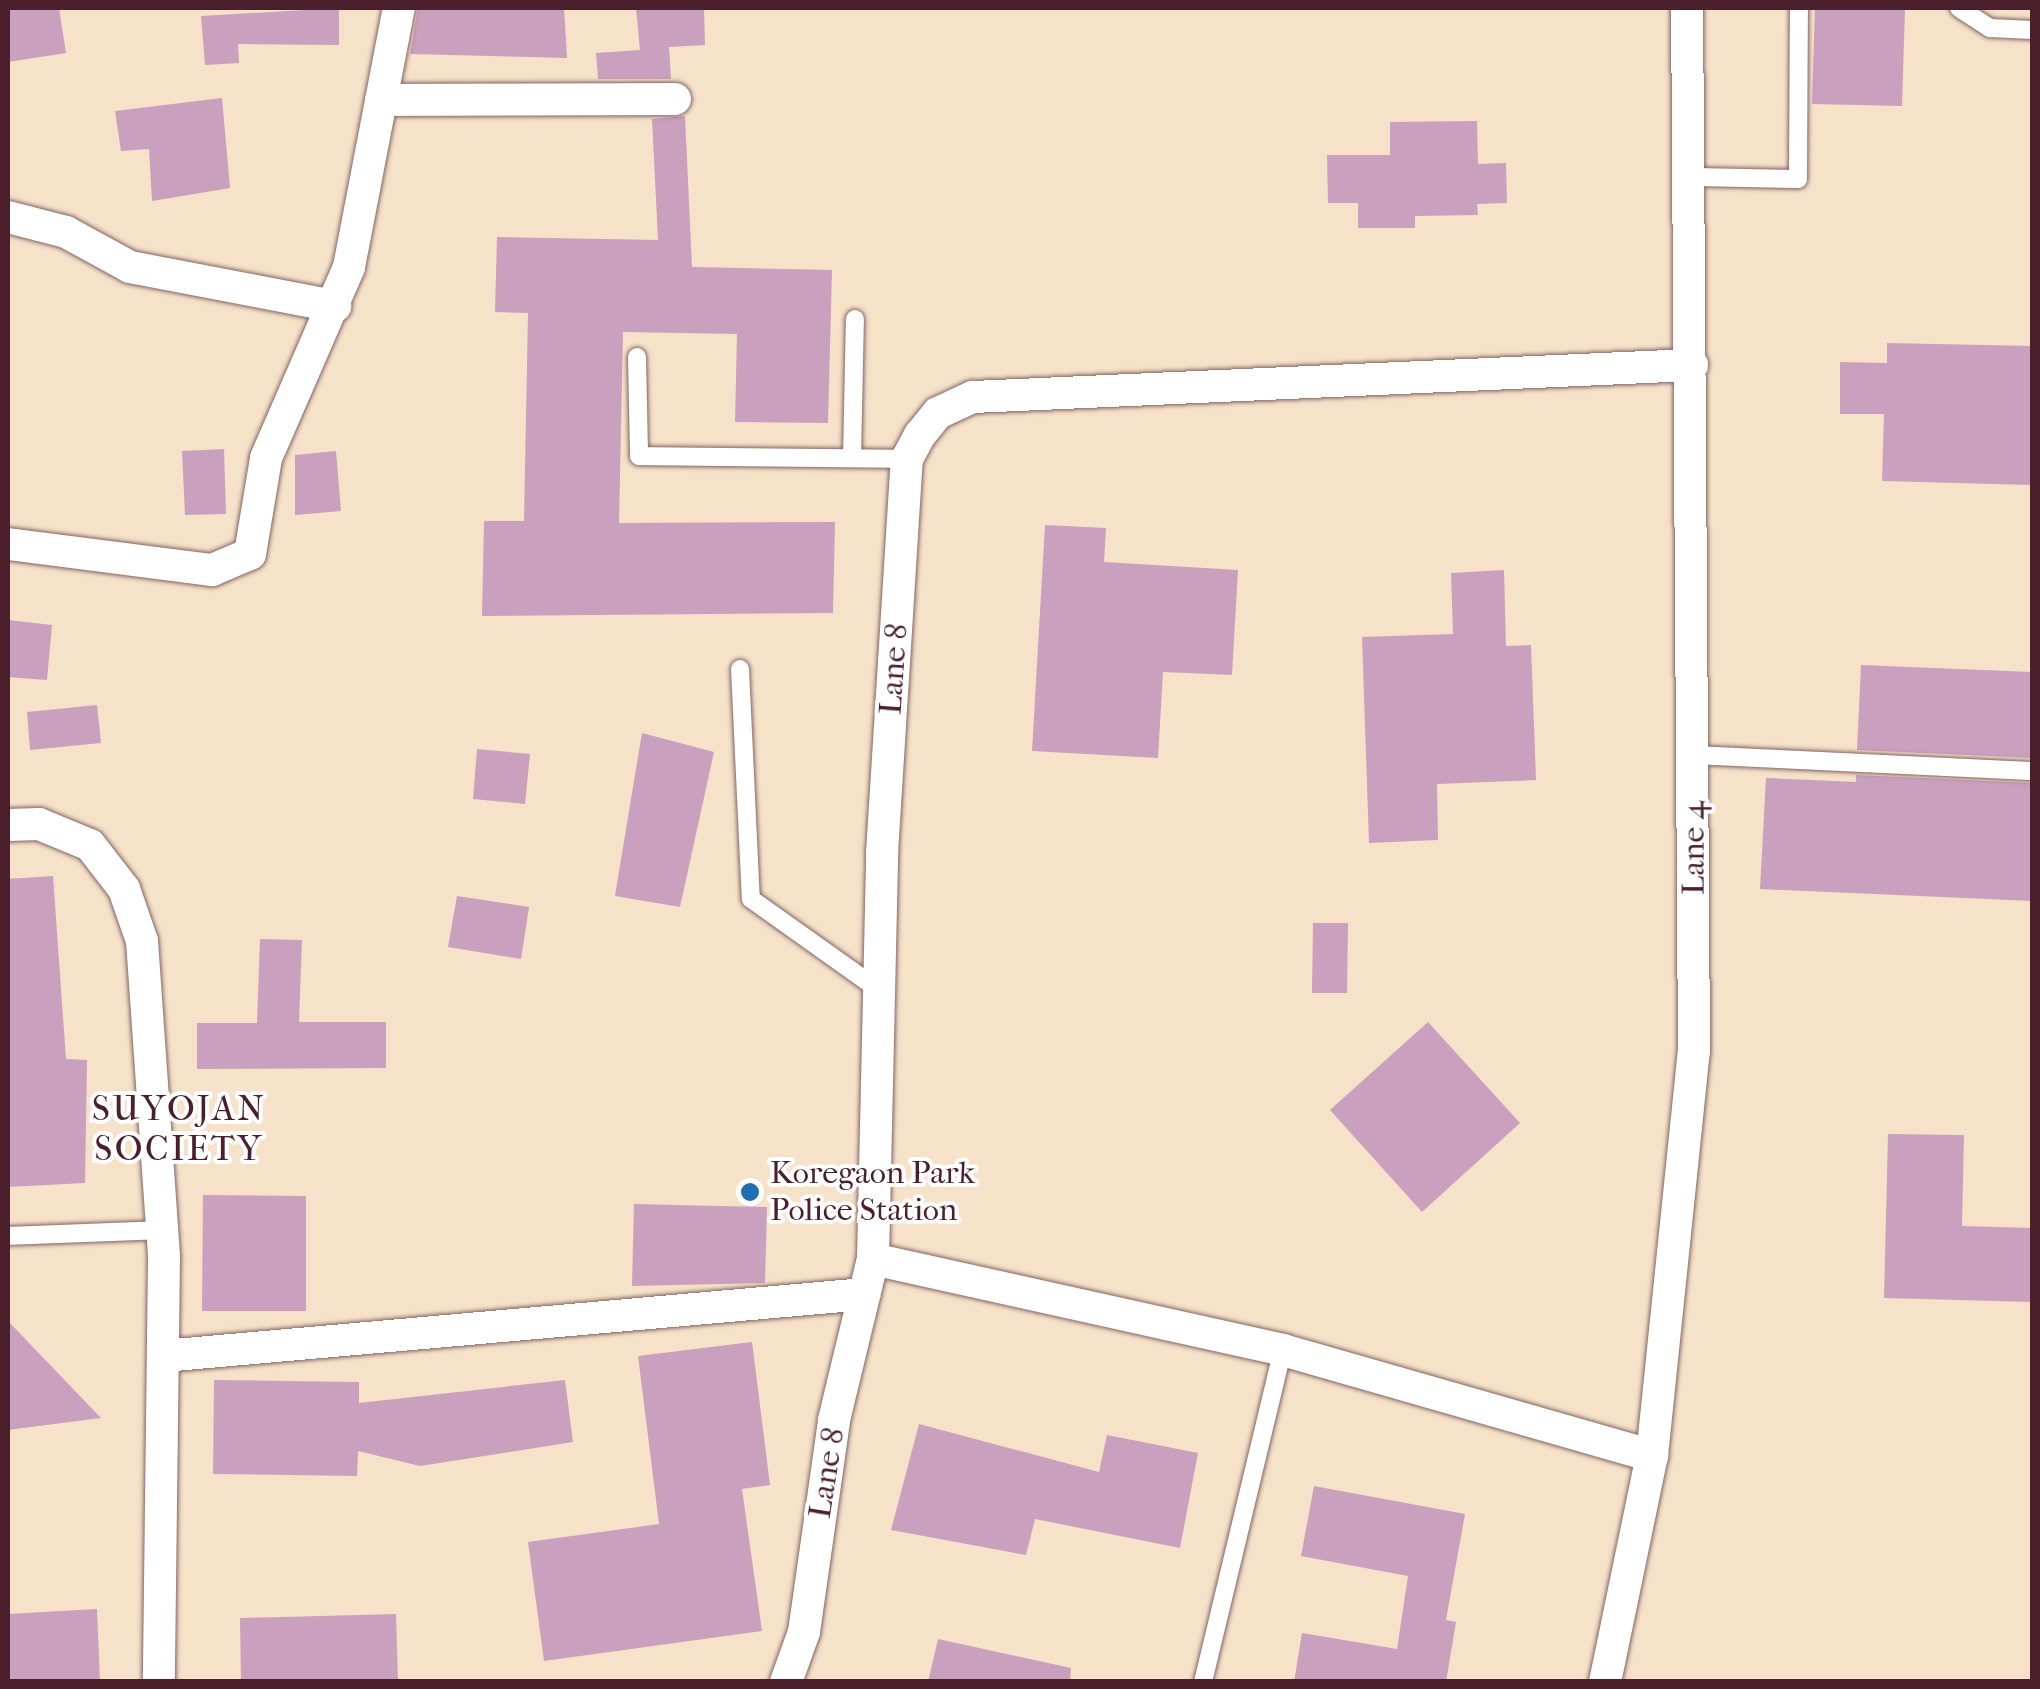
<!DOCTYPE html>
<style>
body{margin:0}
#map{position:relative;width:2040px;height:1689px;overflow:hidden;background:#f5e2c9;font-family:"IM FELL French Canon",serif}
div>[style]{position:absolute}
.building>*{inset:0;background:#c9a0be}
.roads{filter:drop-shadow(0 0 2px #866362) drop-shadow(0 0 2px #866362)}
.service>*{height:18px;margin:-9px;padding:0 9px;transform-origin:9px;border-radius:9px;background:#fff}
.minor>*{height:32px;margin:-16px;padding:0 16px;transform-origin:16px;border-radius:16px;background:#fff}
.dots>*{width:28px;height:28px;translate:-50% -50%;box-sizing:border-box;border:5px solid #fff;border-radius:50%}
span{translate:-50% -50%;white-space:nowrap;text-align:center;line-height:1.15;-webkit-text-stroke:8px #fff;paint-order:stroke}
.street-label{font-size:32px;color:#4a1f2b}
.poi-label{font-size:32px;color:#4a1f2b}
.left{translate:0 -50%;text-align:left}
.neighbourhood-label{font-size:35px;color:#4a1f2b;letter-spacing:2.5px}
.frame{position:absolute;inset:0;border:10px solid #4a1f2b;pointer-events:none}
</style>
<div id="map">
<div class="building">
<i style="clip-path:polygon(8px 8px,59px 8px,66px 53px,8px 62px)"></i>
<i style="clip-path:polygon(339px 8px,339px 45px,238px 44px,239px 63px,205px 65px,201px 16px)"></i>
<i style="clip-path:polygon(418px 8px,564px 8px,567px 58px,410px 54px)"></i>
<i style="clip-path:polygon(636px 8px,704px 8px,705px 45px,669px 47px,671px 79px,598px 79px,596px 53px,640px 50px)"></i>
<i style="clip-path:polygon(1815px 8px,1905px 8px,1902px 106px,1812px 104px)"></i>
<i style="clip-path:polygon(222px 98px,230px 188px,152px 201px,149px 149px,121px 151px,115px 111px)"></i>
<i style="clip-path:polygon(685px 116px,692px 267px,832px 270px,828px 423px,735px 422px,737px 334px,623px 332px,619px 523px,835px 522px,833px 613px,482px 616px,484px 521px,524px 521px,528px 313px,495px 312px,497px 237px,658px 240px,652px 119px)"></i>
<i style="clip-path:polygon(1477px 121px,1478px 164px,1506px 163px,1507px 203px,1477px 204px,1478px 215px,1415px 216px,1415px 228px,1358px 228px,1358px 203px,1328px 203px,1327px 155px,1390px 155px,1390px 122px)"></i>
<i style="clip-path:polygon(1887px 343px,2032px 346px,2032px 485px,1882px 481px,1884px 414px,1840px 414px,1840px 362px,1887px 363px)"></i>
<i style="clip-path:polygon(224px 449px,226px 514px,185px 515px,182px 451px)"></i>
<i style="clip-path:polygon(336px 451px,341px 511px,295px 515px,295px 455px)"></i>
<i style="clip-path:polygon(1045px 525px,1106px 528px,1104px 562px,1238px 570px,1232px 675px,1163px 672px,1158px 758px,1032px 751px)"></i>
<i style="clip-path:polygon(1504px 570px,1506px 646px,1531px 645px,1536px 780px,1437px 784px,1438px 840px,1369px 843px,1362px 637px,1453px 634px,1451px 573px)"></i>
<i style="clip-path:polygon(8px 620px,52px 625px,47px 680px,8px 677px)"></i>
<i style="clip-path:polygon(1861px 665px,2032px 672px,2032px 758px,1857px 750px)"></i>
<i style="clip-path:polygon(97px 705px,101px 743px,30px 750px,27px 712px)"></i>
<i style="clip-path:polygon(642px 733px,714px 752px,680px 907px,615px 896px)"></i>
<i style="clip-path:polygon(477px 749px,530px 754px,525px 804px,473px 799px)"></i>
<i style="clip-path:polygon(1856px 775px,2032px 783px,2032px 901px,1760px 889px,1766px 778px,1856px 782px)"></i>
<i style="clip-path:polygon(53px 876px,66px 1059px,87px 1060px,85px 1183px,8px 1187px,8px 879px)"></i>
<i style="clip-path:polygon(457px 896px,529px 907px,521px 959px,448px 947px)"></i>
<i style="clip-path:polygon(1313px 923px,1348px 923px,1347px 993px,1312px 993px)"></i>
<i style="clip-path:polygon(260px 939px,302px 940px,299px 1022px,386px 1022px,386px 1068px,197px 1069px,197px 1023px,257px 1023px)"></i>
<i style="clip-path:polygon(1428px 1022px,1520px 1123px,1422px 1212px,1330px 1110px)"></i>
<i style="clip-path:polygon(1888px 1134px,1964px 1135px,1962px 1226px,2032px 1228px,2032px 1302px,1884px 1298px)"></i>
<i style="clip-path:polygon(203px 1195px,306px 1196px,306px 1311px,202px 1311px)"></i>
<i style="clip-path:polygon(634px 1204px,767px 1207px,765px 1283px,632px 1286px)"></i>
<i style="clip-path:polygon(8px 1321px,101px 1418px,8px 1430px)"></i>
<i style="clip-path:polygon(752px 1342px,770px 1485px,742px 1489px,762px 1631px,544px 1661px,528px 1542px,659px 1524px,638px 1356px)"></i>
<i style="clip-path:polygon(214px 1380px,359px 1382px,359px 1403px,565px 1380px,573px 1442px,420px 1466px,358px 1451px,357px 1476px,213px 1474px)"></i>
<i style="clip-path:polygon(919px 1424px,1099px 1472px,1107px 1435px,1198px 1453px,1180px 1548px,1035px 1519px,1026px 1555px,891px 1530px)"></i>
<i style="clip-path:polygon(1314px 1486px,1465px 1514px,1446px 1620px,1456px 1622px,1446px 1682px,1294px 1682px,1302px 1633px,1397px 1649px,1408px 1576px,1301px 1556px)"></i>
<i style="clip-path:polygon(97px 1609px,100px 1682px,8px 1682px,8px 1614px)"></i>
<i style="clip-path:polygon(396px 1614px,398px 1682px,241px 1682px,240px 1618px)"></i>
<i style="clip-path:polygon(938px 1639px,1071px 1668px,1070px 1682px,928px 1682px)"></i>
</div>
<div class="roads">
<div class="service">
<i style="left:1959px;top:8px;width:37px;rotate:33deg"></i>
<i style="left:1990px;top:28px;width:42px;rotate:2.7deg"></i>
<i style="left:1692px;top:177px;width:106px;rotate:1.1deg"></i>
<i style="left:1798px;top:179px;width:171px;rotate:-89.7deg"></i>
<i style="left:637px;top:357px;width:99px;rotate:88.8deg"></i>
<i style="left:639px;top:456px;width:268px;rotate:0.6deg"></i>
<i style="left:852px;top:458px;width:139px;rotate:-88.8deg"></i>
<i style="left:740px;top:669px;width:230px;rotate:87.3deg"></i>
<i style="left:751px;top:899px;width:157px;rotate:35.4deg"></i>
<i style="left:1693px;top:755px;width:339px;rotate:2.7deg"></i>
<i style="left:8px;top:1236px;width:154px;rotate:-2.2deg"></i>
<i style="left:1203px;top:1682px;width:342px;rotate:-76.5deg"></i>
</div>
<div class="minor">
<i style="left:381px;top:100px;width:294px;rotate:-0.2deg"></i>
<i style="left:8px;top:217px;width:60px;rotate:14.5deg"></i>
<i style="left:66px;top:232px;width:73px;rotate:28.7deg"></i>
<i style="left:130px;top:267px;width:209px;rotate:10.8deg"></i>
<i style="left:8px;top:544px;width:206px;rotate:7.3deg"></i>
<i style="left:212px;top:570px;width:41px;rotate:-22.8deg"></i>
<i style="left:250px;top:554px;width:97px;rotate:-80.5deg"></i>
<i style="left:266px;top:458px;width:208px;rotate:-66.5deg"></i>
<i style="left:349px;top:267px;width:264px;rotate:-79.1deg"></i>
<i style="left:8px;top:825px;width:31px;rotate:-2deg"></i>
<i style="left:39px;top:824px;width:55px;rotate:22.4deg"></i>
<i style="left:90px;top:845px;width:56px;rotate:52.3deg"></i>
<i style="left:124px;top:889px;width:55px;rotate:70.9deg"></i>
<i style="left:142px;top:941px;width:318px;rotate:86deg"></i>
<i style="left:164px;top:1258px;width:424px;rotate:90.7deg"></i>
<i style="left:873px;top:1259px;width:420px;rotate:12.5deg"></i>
<i style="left:1283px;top:1350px;width:384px;rotate:16deg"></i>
<i style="left:163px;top:1356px;width:704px;rotate:-5.05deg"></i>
<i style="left:786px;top:1682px;width:53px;rotate:-70.2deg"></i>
<i style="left:804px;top:1632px;width:214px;rotate:-81.9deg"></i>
<i style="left:834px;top:1420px;width:166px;rotate:-76.4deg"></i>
<i style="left:873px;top:1259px;width:406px;rotate:-88.7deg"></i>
<i style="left:882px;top:853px;width:395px;rotate:-86.4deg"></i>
<i style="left:907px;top:459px;width:27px;rotate:-62deg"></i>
<i style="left:920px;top:435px;width:28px;rotate:-51deg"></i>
<i style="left:938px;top:413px;width:38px;rotate:-25deg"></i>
<i style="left:973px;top:397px;width:720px;rotate:-2.55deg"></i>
<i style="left:1605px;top:1682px;width:231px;rotate:-78.3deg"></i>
<i style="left:1652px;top:1456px;width:407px;rotate:-84.1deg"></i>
<i style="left:1694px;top:1051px;width:1043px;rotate:-90.38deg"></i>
</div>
</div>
<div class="dots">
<i style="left:750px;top:1192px;background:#1f6fb2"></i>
</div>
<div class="street-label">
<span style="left:894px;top:669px;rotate:-86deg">Lane 8</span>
<span style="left:1694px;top:848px;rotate:-90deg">Lane 4</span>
<span style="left:827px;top:1473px;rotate:-81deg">Lane 8</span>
</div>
<div class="poi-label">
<span class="left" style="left:770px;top:1192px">Koregaon Park<br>Police Station</span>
</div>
<div class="neighbourhood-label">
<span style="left:179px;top:1129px">SUYOJAN<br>SOCIETY</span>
</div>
<div class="frame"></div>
</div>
